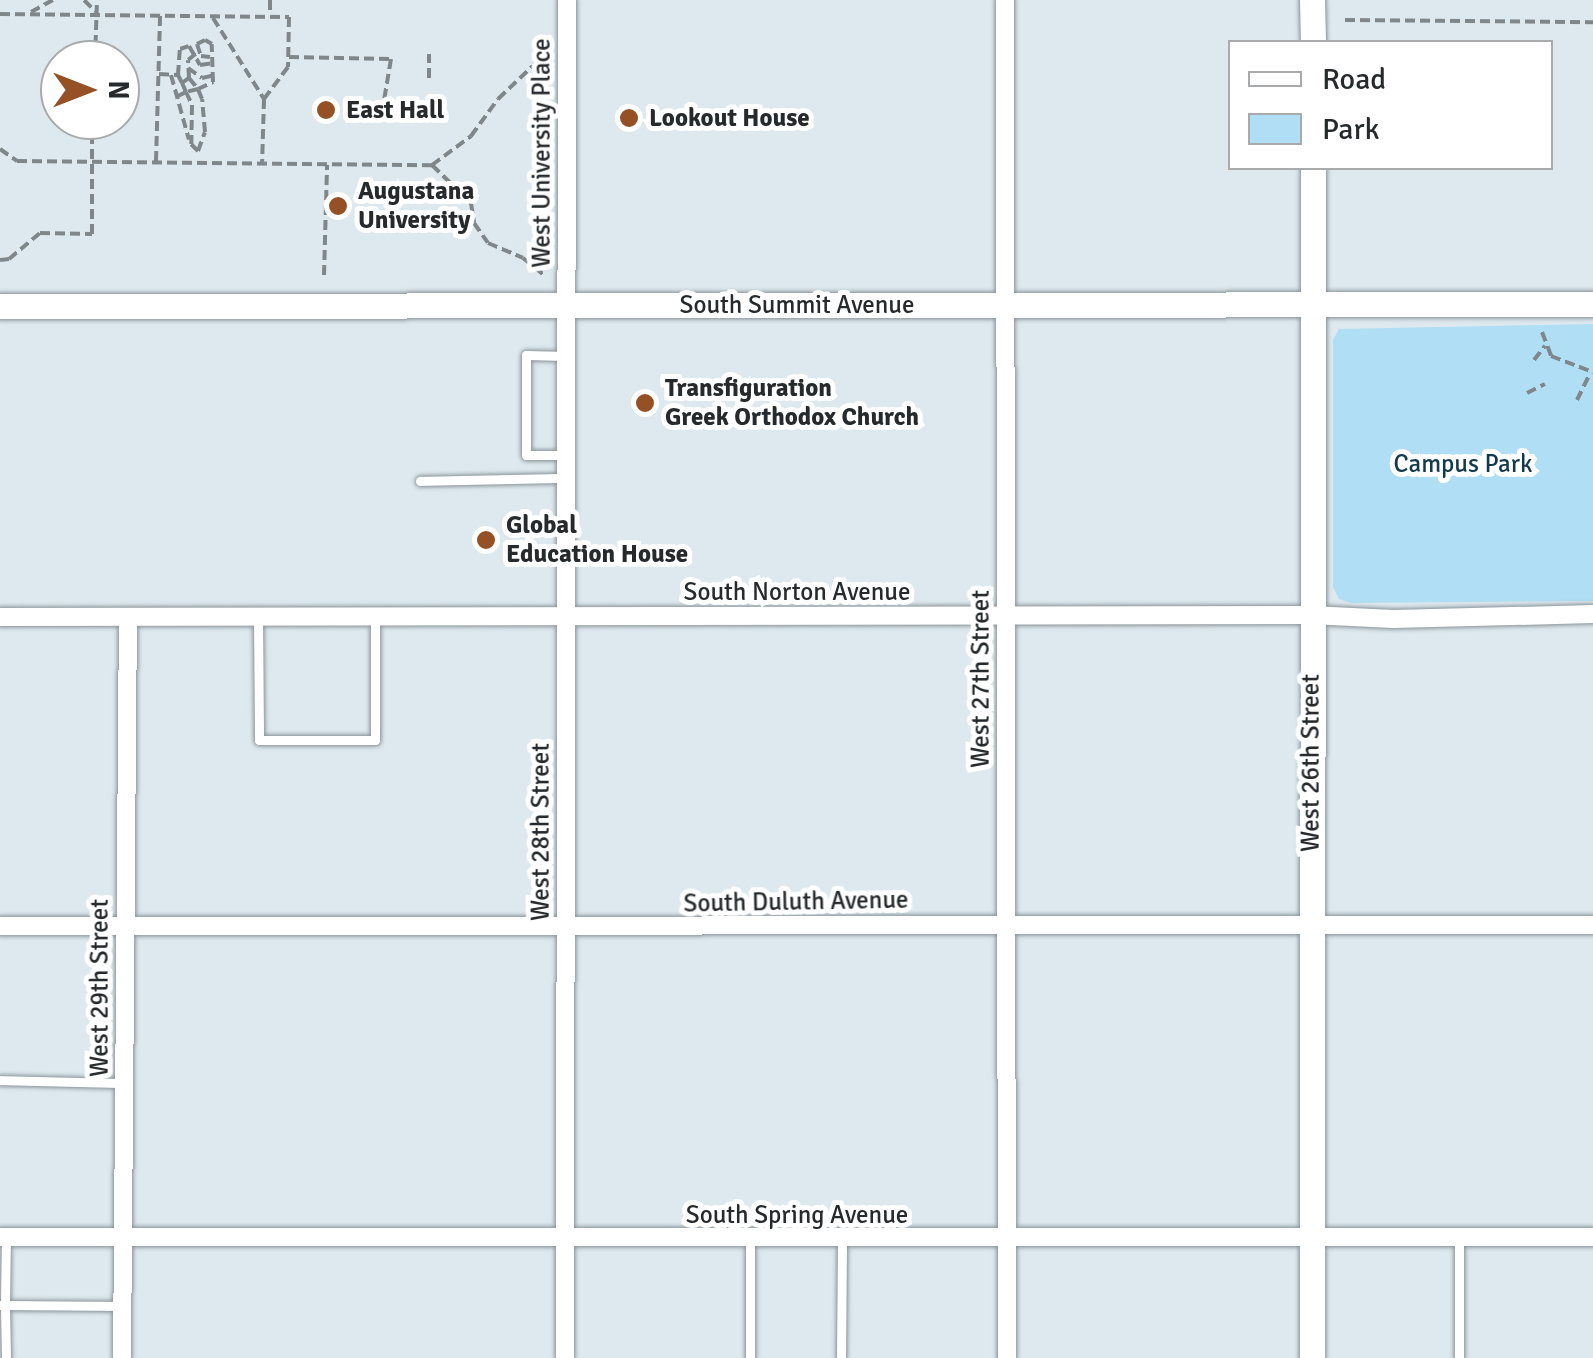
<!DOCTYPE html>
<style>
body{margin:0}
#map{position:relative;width:1593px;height:1358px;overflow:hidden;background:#dee9ef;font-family:Signika,sans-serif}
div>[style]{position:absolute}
.green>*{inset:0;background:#b0def5}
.path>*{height:4px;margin-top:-2px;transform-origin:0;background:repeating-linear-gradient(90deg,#7f878b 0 10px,transparent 0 15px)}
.roads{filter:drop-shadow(0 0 2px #8a959a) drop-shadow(0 0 2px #8a959a)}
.lane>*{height:9px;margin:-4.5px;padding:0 4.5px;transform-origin:4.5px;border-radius:4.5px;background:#fff}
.street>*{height:18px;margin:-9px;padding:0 9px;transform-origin:9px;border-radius:9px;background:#fff}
.secondary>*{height:25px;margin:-12.5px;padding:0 12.5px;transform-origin:12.5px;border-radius:12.5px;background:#fff}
.dots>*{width:28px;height:28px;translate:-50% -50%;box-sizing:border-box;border:5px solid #fff;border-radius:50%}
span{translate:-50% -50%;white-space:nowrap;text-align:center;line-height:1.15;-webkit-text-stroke:10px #fff;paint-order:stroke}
.poi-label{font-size:25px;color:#262a2c;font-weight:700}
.left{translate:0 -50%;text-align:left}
.street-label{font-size:25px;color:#262a2c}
.park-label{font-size:25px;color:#133a4c}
.legend{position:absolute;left:1228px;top:40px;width:325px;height:130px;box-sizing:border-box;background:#fff;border:2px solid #a8aaab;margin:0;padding:12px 18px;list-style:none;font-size:30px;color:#262a2c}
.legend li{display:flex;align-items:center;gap:20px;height:50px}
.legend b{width:50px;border:2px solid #a8aaab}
.north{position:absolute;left:40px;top:40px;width:100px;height:100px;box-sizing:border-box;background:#fff;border:2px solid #a8aaab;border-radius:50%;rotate:90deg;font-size:28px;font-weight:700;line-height:40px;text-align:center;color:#262a2c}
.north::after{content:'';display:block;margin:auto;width:35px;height:45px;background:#955125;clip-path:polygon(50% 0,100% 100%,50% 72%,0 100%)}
</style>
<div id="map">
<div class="green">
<i style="clip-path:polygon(1593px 324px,1593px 601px,1351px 603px,1339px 599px,1333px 587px,1333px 340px,1339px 329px)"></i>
</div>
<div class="path">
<i style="left:84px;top:0;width:16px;rotate:45deg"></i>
<i style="left:270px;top:0;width:15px;rotate:90deg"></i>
<i style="left:31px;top:12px;width:25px;rotate:-29deg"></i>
<i style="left:0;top:14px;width:289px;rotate:0.6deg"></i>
<i style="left:289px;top:17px;width:50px;rotate:91.1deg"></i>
<i style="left:288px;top:67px;width:40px;rotate:127deg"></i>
<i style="left:264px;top:99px;width:66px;rotate:91.7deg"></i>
<i style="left:213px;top:18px;width:96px;rotate:57.8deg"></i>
<i style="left:1345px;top:20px;width:248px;rotate:0.5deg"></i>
<i style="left:289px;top:57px;width:102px;rotate:1.1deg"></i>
<i style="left:391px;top:59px;width:60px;rotate:99.6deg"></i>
<i style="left:95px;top:60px;width:60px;rotate:-88.1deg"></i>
<i style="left:188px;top:68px;width:17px;rotate:36deg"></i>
<i style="left:202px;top:78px;width:13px;rotate:-13deg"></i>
<i style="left:159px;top:74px;width:19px;rotate:3deg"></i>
<i style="left:178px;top:75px;width:9px;rotate:63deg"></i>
<i style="left:182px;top:83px;width:10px;rotate:66deg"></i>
<i style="left:186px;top:92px;width:14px;rotate:65deg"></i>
<i style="left:192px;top:105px;width:39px;rotate:91deg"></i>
<i style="left:191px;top:144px;width:10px;rotate:45deg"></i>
<i style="left:198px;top:151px;width:20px;rotate:-70deg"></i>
<i style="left:205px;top:132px;width:33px;rotate:-95deg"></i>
<i style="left:202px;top:99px;width:11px;rotate:-112deg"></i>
<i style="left:198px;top:89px;width:12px;rotate:166deg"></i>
<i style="left:186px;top:92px;width:9px;rotate:153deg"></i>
<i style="left:171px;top:75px;width:67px;rotate:74.5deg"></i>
<i style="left:178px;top:75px;width:26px;rotate:-86deg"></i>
<i style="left:180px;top:49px;width:9px;rotate:-18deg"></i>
<i style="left:189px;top:46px;width:22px;rotate:60deg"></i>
<i style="left:200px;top:65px;width:14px;rotate:-8deg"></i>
<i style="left:189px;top:78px;width:14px;rotate:51deg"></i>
<i style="left:198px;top:89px;width:17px;rotate:-25deg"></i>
<i style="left:213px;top:82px;width:38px;rotate:-92deg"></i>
<i style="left:212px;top:44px;width:8px;rotate:-150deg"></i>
<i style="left:205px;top:40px;width:9px;rotate:153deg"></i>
<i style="left:197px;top:44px;width:13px;rotate:72deg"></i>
<i style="left:201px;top:56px;width:9px;rotate:6deg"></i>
<i style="left:429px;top:78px;width:24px;rotate:-90deg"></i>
<i style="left:182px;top:83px;width:9px;rotate:-36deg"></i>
<i style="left:189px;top:78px;width:18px;rotate:-93deg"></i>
<i style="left:188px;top:60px;width:13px;rotate:-39deg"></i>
<i style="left:0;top:149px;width:21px;rotate:35deg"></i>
<i style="left:17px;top:161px;width:415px;rotate:0.6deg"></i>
<i style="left:432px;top:165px;width:54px;rotate:44.3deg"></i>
<i style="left:471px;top:203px;width:20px;rotate:81deg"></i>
<i style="left:474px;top:223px;width:24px;rotate:55deg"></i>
<i style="left:488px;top:243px;width:38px;rotate:23deg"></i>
<i style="left:523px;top:258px;width:26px;rotate:39deg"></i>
<i style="left:156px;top:161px;width:145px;rotate:-88.4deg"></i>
<i style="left:432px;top:165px;width:49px;rotate:-36.6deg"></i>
<i style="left:471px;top:136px;width:46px;rotate:-53.9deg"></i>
<i style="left:498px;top:99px;width:59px;rotate:-43.6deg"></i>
<i style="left:0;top:260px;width:9px;rotate:-6deg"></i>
<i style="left:9px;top:259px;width:40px;rotate:-40deg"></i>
<i style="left:40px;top:233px;width:52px;rotate:1.1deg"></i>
<i style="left:92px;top:234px;width:114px;rotate:-90deg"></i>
<i style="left:324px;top:275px;width:110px;rotate:-88.4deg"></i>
<i style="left:1542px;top:332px;width:26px;rotate:69deg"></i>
<i style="left:1551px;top:356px;width:45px;rotate:20.9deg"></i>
<i style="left:1534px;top:360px;width:18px;rotate:-52deg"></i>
<i style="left:1527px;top:393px;width:20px;rotate:-27deg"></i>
<i style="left:1577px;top:400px;width:30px;rotate:-64deg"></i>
</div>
<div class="roads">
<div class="lane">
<i style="left:566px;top:356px;width:40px;rotate:-178.6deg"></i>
<i style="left:526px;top:355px;width:100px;rotate:90deg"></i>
<i style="left:526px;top:455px;width:40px"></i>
<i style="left:420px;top:481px;width:146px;rotate:-1.2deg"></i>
<i style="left:258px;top:617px;width:123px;rotate:89.5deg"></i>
<i style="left:259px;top:740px;width:116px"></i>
<i style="left:375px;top:740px;width:123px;rotate:-90deg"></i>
<i style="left:0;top:1080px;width:125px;rotate:1.4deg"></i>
<i style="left:1459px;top:1236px;width:122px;rotate:90deg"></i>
<i style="left:0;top:1305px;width:5px"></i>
<i style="left:5px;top:1305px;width:68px;rotate:-89.2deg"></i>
<i style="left:6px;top:1358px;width:53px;rotate:-91.1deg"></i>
<i style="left:5px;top:1305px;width:118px;rotate:0.5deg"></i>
<i style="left:750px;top:1358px;width:118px;rotate:-90deg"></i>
<i style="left:841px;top:1358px;width:118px;rotate:-89.5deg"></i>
</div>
<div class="street">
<i style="left:1005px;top:0;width:1358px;rotate:89.92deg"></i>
<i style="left:0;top:617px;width:1311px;rotate:-0.09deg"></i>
<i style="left:1311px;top:615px;width:82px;rotate:2.8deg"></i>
<i style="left:1393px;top:619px;width:200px;rotate:-1.4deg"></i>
<i style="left:0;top:926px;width:1593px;rotate:-0.04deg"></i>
<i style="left:0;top:1237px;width:1593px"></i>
<i style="left:122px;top:1358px;width:740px;rotate:-89.54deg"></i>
<i style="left:565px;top:1358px;width:1358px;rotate:-89.92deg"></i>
</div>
<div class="secondary">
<i style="left:1312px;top:0;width:42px;rotate:88.6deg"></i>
<i style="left:0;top:306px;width:1593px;rotate:-0.07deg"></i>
<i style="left:1312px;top:1358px;width:1190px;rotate:-89.95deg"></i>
</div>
</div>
<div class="dots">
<i style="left:326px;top:110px;background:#955125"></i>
<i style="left:629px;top:118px;background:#955125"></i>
<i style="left:338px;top:206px;background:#955125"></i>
<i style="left:645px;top:403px;background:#955125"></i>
<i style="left:486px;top:540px;background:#955125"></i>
</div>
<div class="poi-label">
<span class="left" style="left:346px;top:110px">East Hall</span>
<span class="left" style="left:649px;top:118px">Lookout House</span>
<span class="left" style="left:358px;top:206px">Augustana<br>University</span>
<span class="left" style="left:665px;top:403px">Transfiguration<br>Greek Orthodox Church</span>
<span class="left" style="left:506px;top:540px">Global<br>Education House</span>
</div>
<div class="street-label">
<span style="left:542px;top:153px;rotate:-90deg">West University Place</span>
<span style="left:797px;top:305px">South Summit Avenue</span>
<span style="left:797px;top:592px">South Norton Avenue</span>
<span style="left:981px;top:679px;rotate:-90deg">West 27th Street</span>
<span style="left:1311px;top:763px;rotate:-90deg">West 26th Street</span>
<span style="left:541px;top:832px;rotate:-90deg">West 28th Street</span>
<span style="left:796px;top:902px;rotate:-1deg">South Duluth Avenue</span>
<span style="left:100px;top:988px;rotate:-90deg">West 29th Street</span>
<span style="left:797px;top:1215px">South Spring Avenue</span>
</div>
<div class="park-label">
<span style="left:1463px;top:464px">Campus Park</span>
</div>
<ul class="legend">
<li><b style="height:12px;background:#fff"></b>Road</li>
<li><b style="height:28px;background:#b0def5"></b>Park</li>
</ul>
<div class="north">N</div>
</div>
